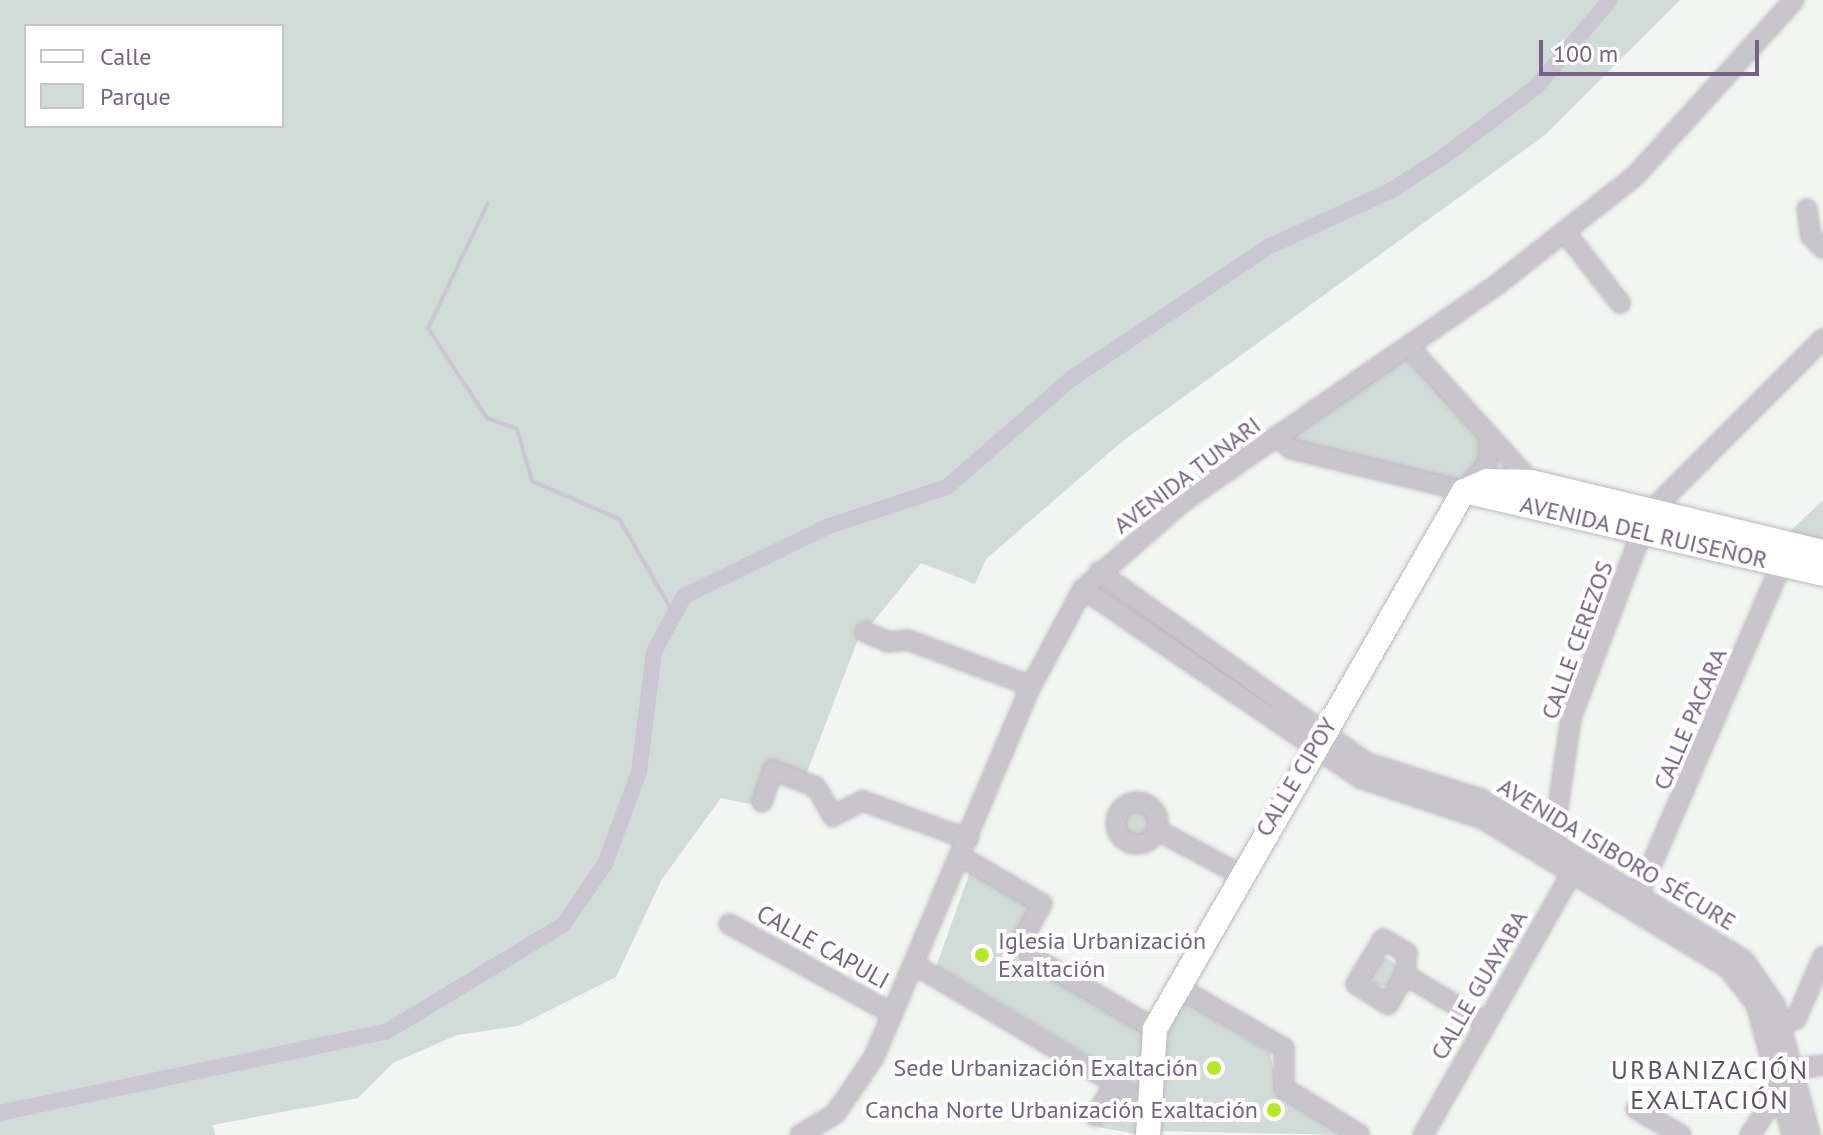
<!DOCTYPE html>
<meta charset="utf-8">
<style>
body{margin:0}
#map{position:relative;width:1823px;height:1135px;overflow:hidden;background:#f2f6f2;font-family:"PT Sans",sans-serif}
div>[style]{position:absolute}
.green>*{inset:0;background:#d1dbd7}
.round{border-radius:50%}
.stream>*{height:4px;margin:-2px;padding:0 2px;transform-origin:2px;border-radius:2px;background:#cac7d3}
.canal>*{height:16px;margin:-8px;padding:0 8px;transform-origin:8px;border-radius:8px;background:#cac7d3}
.roads{filter:drop-shadow(0 0 2px #bcb7c0) drop-shadow(0 0 2px #bcb7c0)}
.street>*{height:18px;margin:-9px;padding:0 9px;transform-origin:9px;border-radius:9px;background:#c9c5cc}
.street>.ring{margin:-9px;padding:0;box-sizing:content-box;background:none;border:18px solid #c9c5cc;border-radius:50%}
.secondary>*{height:24px;margin:-12px;padding:0 12px;transform-origin:12px;border-radius:12px;background:#fff}
.dots>*{width:22px;height:22px;translate:-50% -50%;box-sizing:border-box;border:4px solid #fff;border-radius:50%}
span{translate:-50% -50%;white-space:nowrap;text-align:center;line-height:1.15;-webkit-text-stroke:8px #fff;paint-order:stroke}
.street-label{font-size:24px;color:#736384}
.poi-label{font-size:24px;color:#736384}
.left{translate:0 -50%;text-align:left}
.right{translate:-100% -50%;text-align:right}
.neighbourhood-label{font-size:26px;color:#5d5269;letter-spacing:2px}
.legend{position:absolute;left:24px;top:24px;width:260px;height:104px;box-sizing:border-box;background:#fff;border:2px solid #c7c1ce;margin:0;padding:10px 14px;list-style:none;font-size:24px;color:#736384}
.legend li{display:flex;align-items:center;gap:16px;height:40px}
.legend b{width:40px;border:2px solid #c7c1ce}
.scale{position:absolute;left:1539px;top:40px;width:220px;height:36px;box-sizing:border-box;border:4px solid #736384;border-top:0;padding-left:10px;font-size:24px;line-height:28px;white-space:nowrap;color:#736384;-webkit-text-stroke:6px #fff;paint-order:stroke}
</style>
<div id="map">
<div class="green">
<i style="clip-path:polygon(evenodd,0 0,1680px 0,1545px 135px,1124px 440px,986px 559px,975px 584px,921px 563px,857px 642px,806px 775px,771px 762px,754px 805px,721px 798px,662px 879px,616px 977px,518px 1026px,457px 1035px,393px 1063px,358px 1098px,213px 1125px,215px 1135px,0 1135px,0 0,26px 26px,282px 26px,282px 126px,26px 126px,26px 26px)"></i>
<i style="clip-path:polygon(1406px 359px,1479px 434px,1480px 461px,1471px 473px,1459px 481px,1294px 442px,1294px 433px)"></i>
<i style="clip-path:polygon(1823px 500px,1823px 544px,1786px 535px)"></i>
<i style="clip-path:polygon(1098px 583px,1313px 735px,1095px 587px)"></i>
<i class="round" style="left:1123px;top:809px;width:28px;height:28px"></i>
<i style="clip-path:polygon(971px 869px,1033px 907px,1018px 944px,1024px 956px,1147px 1033px,1140px 1086px,936px 967px)"></i>
<i class="round" style="left:1369px;top:958px;width:28px;height:28px"></i>
<i style="clip-path:polygon(1179px 997px,1270px 1052px,1277px 1089px,1348px 1135px,1157px 1131px,1159px 1049px)"></i>
<i style="clip-path:polygon(1119px 1094px,1139px 1106px,1143px 1135px,1097px 1127px)"></i>
</div>
<div class="stream">
<i style="left:488px;top:203px;width:139px;rotate:115.6deg"></i>
<i style="left:428px;top:328px;width:108px;rotate:56.8deg"></i>
<i style="left:487px;top:418px;width:32px;rotate:20deg"></i>
<i style="left:517px;top:429px;width:54px;rotate:73.9deg"></i>
<i style="left:532px;top:481px;width:95px;rotate:23.6deg"></i>
<i style="left:619px;top:519px;width:104px;rotate:60deg"></i>
</div>
<div class="canal">
<i style="left:0;top:1113px;width:394px;rotate:-11.9deg"></i>
<i style="left:386px;top:1032px;width:207px;rotate:-31.2deg"></i>
<i style="left:563px;top:925px;width:74px;rotate:-55.5deg"></i>
<i style="left:605px;top:864px;width:98px;rotate:-69.7deg"></i>
<i style="left:639px;top:772px;width:121px;rotate:-82.9deg"></i>
<i style="left:654px;top:652px;width:64px;rotate:-61.8deg"></i>
<i style="left:684px;top:596px;width:161px;rotate:-25.8deg"></i>
<i style="left:829px;top:526px;width:124px;rotate:-18.3deg"></i>
<i style="left:947px;top:487px;width:164px;rotate:-41.1deg"></i>
<i style="left:1071px;top:379px;width:237px;rotate:-33.8deg"></i>
<i style="left:1268px;top:247px;width:134px;rotate:-24.7deg"></i>
<i style="left:1390px;top:191px;width:63px;rotate:-32.7deg"></i>
<i style="left:1443px;top:157px;width:116px;rotate:-37deg"></i>
<i style="left:1536px;top:87px;width:114px;rotate:-49.6deg"></i>
</div>
<div class="roads">
<div class="street">
<i style="left:1807px;top:209px;width:27px;rotate:82deg"></i>
<i style="left:1811px;top:236px;width:17px;rotate:45deg"></i>
<i style="left:1565px;top:232px;width:90px;rotate:52.2deg"></i>
<i style="left:1409px;top:347px;width:182px;rotate:47.9deg"></i>
<i style="left:1277px;top:436px;width:19px;rotate:43deg"></i>
<i style="left:1291px;top:449px;width:178px;rotate:13.6deg"></i>
<i style="left:1464px;top:491px;width:35px;rotate:-50deg"></i>
<i style="left:1487px;top:464px;width:27px;rotate:-84deg"></i>
<i style="left:1099px;top:572px;width:327px;rotate:35.5deg"></i>
<i style="left:1365px;top:762px;width:122px;rotate:17.7deg"></i>
<i style="left:1481px;top:799px;width:308px;rotate:31.5deg"></i>
<i style="left:1744px;top:960px;width:55px;rotate:55.4deg"></i>
<i style="left:1775px;top:1005px;width:135px;rotate:74.9deg"></i>
<i style="left:1083px;top:589px;width:335px;rotate:34.3deg"></i>
<i style="left:1360px;top:778px;width:130px;rotate:18.4deg"></i>
<i style="left:1483px;top:819px;width:287px;rotate:31.3deg"></i>
<i style="left:1728px;top:968px;width:46px;rotate:52.1deg"></i>
<i style="left:1756px;top:1004px;width:136px;rotate:74.6deg"></i>
<i style="left:865px;top:632px;width:26px;rotate:23deg"></i>
<i style="left:889px;top:642px;width:19px;rotate:-6deg"></i>
<i style="left:908px;top:640px;width:131px;rotate:20.5deg"></i>
<i style="left:762px;top:802px;width:34px;rotate:-71deg"></i>
<i style="left:773px;top:770px;width:46px;rotate:21.6deg"></i>
<i style="left:816px;top:787px;width:34px;rotate:60deg"></i>
<i style="left:833px;top:816px;width:34px;rotate:-27deg"></i>
<i style="left:863px;top:801px;width:112px;rotate:19.9deg"></i>
<i class="ring" style="left:1116px;top:802px;width:24px;height:24px"></i>
<i style="left:1157px;top:830px;width:93px;rotate:28.2deg"></i>
<i style="left:1551px;top:855px;width:138px;rotate:-81.7deg"></i>
<i style="left:1571px;top:718px;width:219px;rotate:-69.2deg"></i>
<i style="left:1649px;top:513px;width:246px;rotate:-45deg"></i>
<i style="left:960px;top:856px;width:95px;rotate:30.3deg"></i>
<i style="left:1042px;top:904px;width:37px;rotate:119deg"></i>
<i style="left:1024px;top:936px;width:21px;rotate:71deg"></i>
<i style="left:1031px;top:956px;width:144px;rotate:30.5deg"></i>
<i style="left:1634px;top:905px;width:382px;rotate:-66.6deg"></i>
<i style="left:729px;top:924px;width:187px;rotate:28.8deg"></i>
<i style="left:1383px;top:939px;width:28px;rotate:30deg"></i>
<i style="left:1407px;top:953px;width:22px;rotate:95deg"></i>
<i style="left:1405px;top:975px;width:34px;rotate:120deg"></i>
<i style="left:1388px;top:1004px;width:38px;rotate:-148deg"></i>
<i style="left:1356px;top:984px;width:52px;rotate:-59deg"></i>
<i style="left:915px;top:965px;width:272px;rotate:30.7deg"></i>
<i style="left:1405px;top:975px;width:92px;rotate:30.7deg"></i>
<i style="left:1176px;top:986px;width:125px;rotate:29.9deg"></i>
<i style="left:1284px;top:1048px;width:40px;rotate:90deg"></i>
<i style="left:1284px;top:1088px;width:89px;rotate:31.7deg"></i>
<i style="left:1772px;top:1027px;width:25px;rotate:-18deg"></i>
<i style="left:1796px;top:1019px;width:68px;rotate:-66.5deg"></i>
<i style="left:1782px;top:1071px;width:41px;rotate:-8.3deg"></i>
<i style="left:1636px;top:1109px;width:52px;rotate:30deg"></i>
<i style="left:1095px;top:1116px;width:38px;rotate:-58deg"></i>
<i style="left:800px;top:1135px;width:41px;rotate:-31deg"></i>
<i style="left:835px;top:1114px;width:69px;rotate:-55.6deg"></i>
<i style="left:874px;top:1057px;width:403px;rotate:-67.1deg"></i>
<i style="left:1031px;top:686px;width:110px;rotate:-61.8deg"></i>
<i style="left:1083px;top:589px;width:135px;rotate:-41.1deg"></i>
<i style="left:1185px;top:500px;width:382px;rotate:-34.6deg"></i>
<i style="left:1499px;top:283px;width:174px;rotate:-38.2deg"></i>
<i style="left:1636px;top:175px;width:236px;rotate:-47.9deg"></i>
<i style="left:1423px;top:1135px;width:309px;rotate:-60.4deg"></i>
<i style="left:1750px;top:1135px;width:37px;rotate:-56deg"></i>
<i style="left:1771px;top:1104px;width:23px;rotate:-25deg"></i>
</div>
<div class="secondary">
<i style="left:1464px;top:491px;width:25px;rotate:-23deg"></i>
<i style="left:1487px;top:481px;width:44px;rotate:1.3deg"></i>
<i style="left:1531px;top:482px;width:300px;rotate:13.5deg"></i>
<i style="left:1464px;top:491px;width:368px;rotate:13deg"></i>
<i style="left:1148px;top:1135px;width:106px;rotate:-86.2deg"></i>
<i style="left:1155px;top:1029px;width:620px;rotate:-60.13deg"></i>
</div>
</div>
<div class="dots">
<i style="left:982px;top:955px;background:#b4e91f"></i>
<i style="left:1214px;top:1068px;background:#b4e91f"></i>
<i style="left:1274px;top:1110px;background:#b4e91f"></i>
</div>
<div class="street-label">
<span style="left:1187px;top:475px;rotate:-37deg">AVENIDA TUNARI</span>
<span style="left:1644px;top:532px;rotate:13deg">AVENIDA DEL RUISEÑOR</span>
<span style="left:1577px;top:640px;rotate:-70deg">CALLE CEREZOS</span>
<span style="left:1690px;top:719px;rotate:-67deg">CALLE PACARA</span>
<span style="left:1296px;top:777px;rotate:-59deg">CALLE CIPOY</span>
<span style="left:1617px;top:854px;rotate:31deg">AVENIDA ISIBORO SÉCURE</span>
<span style="left:823px;top:947px;rotate:29deg">CALLE CAPULI</span>
<span style="left:1479px;top:985px;rotate:-60deg">CALLE GUAYABA</span>
</div>
<div class="poi-label">
<span class="left" style="left:998px;top:955px">Iglesia Urbanización<br>Exaltación</span>
<span class="right" style="left:1198px;top:1068px">Sede Urbanización Exaltación</span>
<span class="right" style="left:1258px;top:1110px">Cancha Norte Urbanización Exaltación</span>
</div>
<div class="neighbourhood-label">
<span style="left:1710px;top:1085px">URBANIZACIÓN<br>EXALTACIÓN</span>
</div>
<ul class="legend">
<li><b style="height:10px;background:#fff"></b>Calle</li>
<li><b style="height:22px;background:#d1dbd7"></b>Parque</li>
</ul>
<div class="scale">100 m</div>
</div>
